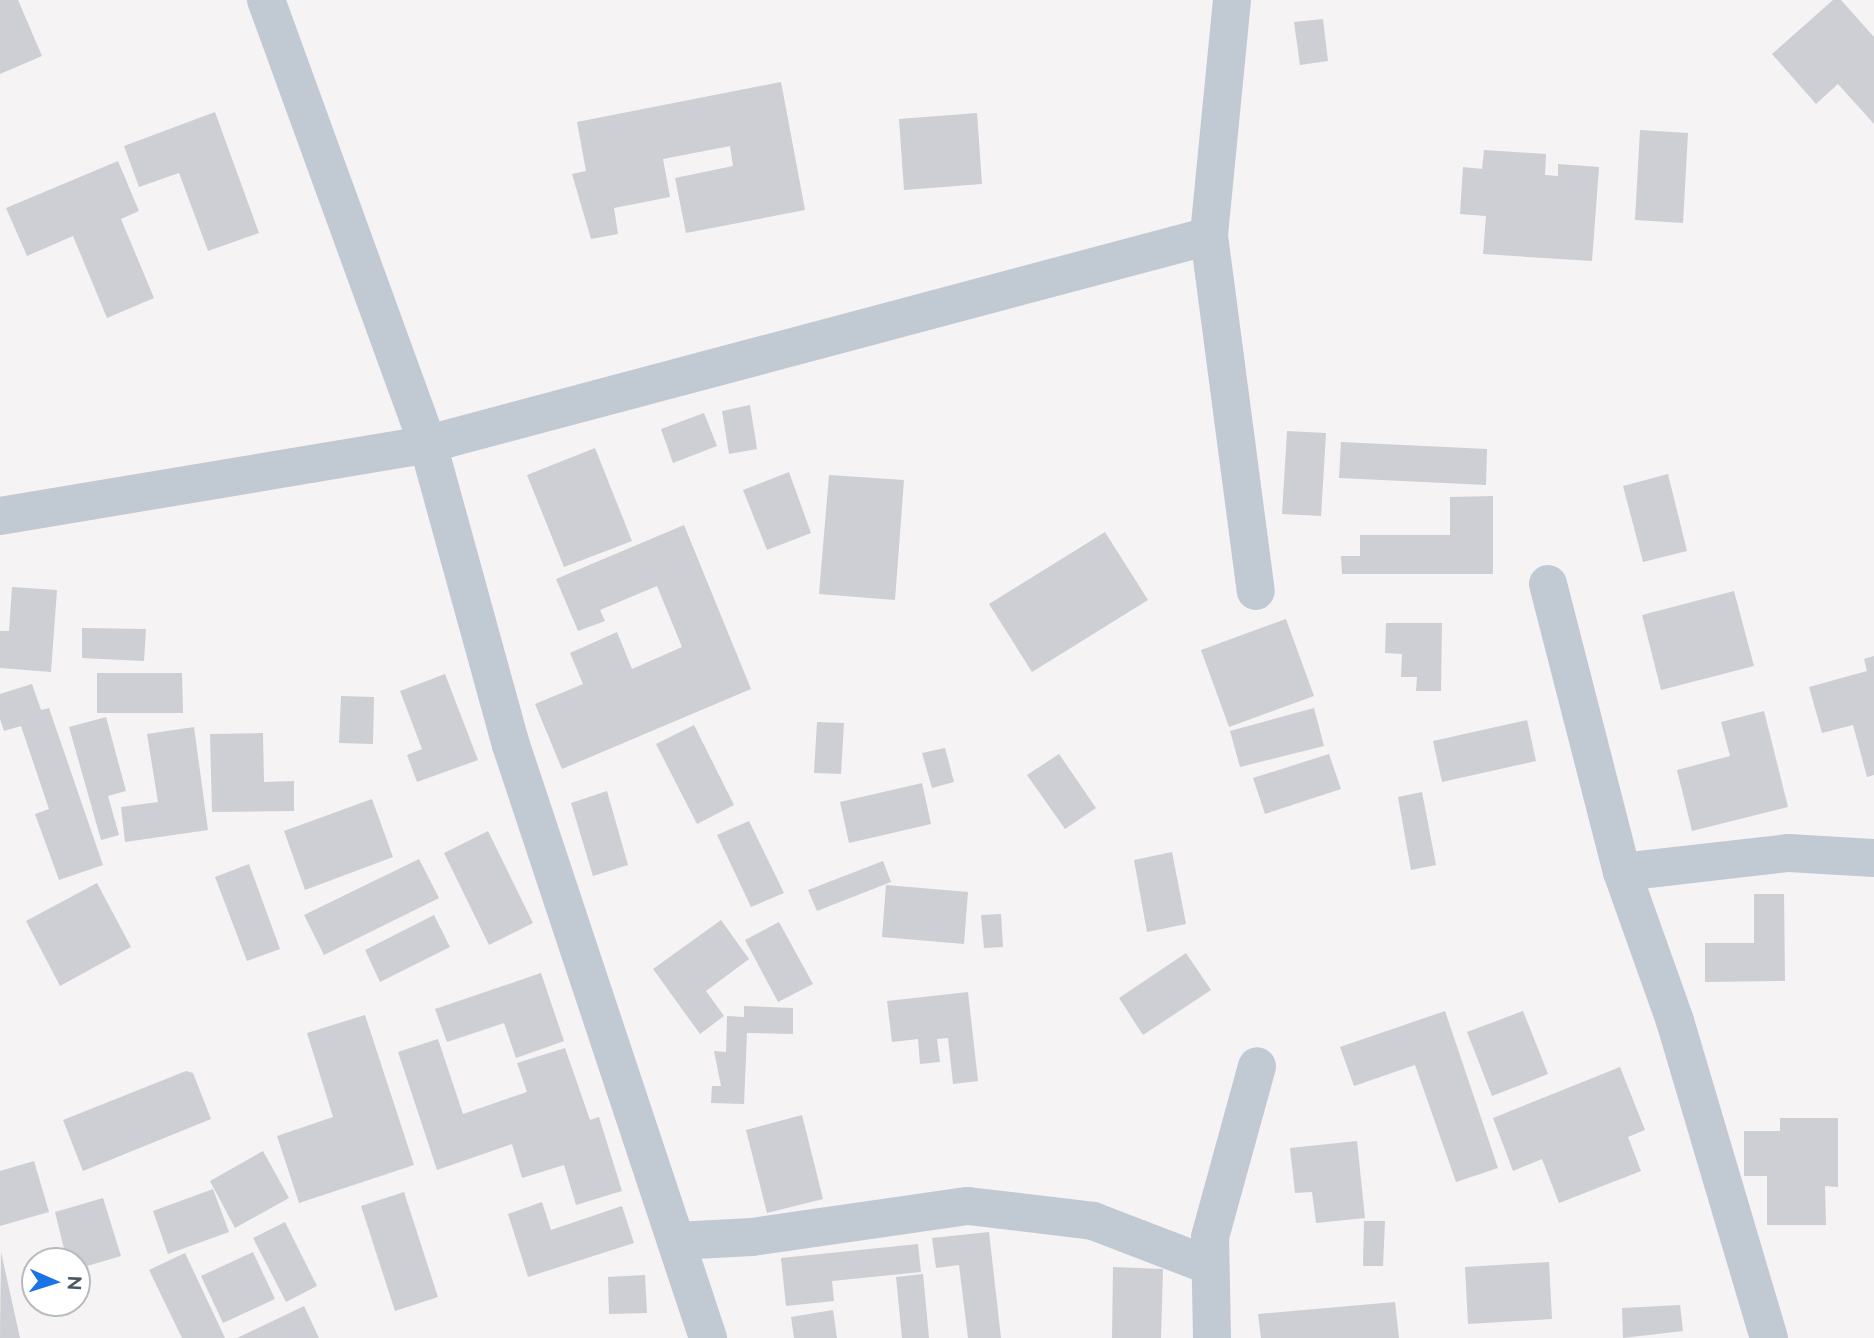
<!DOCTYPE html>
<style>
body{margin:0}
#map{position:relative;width:1874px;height:1338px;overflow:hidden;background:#f5f3f3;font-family:Raleway,sans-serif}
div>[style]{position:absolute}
.building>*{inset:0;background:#cdcfd5}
.minor>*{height:38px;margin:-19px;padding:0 19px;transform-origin:19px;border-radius:19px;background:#c1cad2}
span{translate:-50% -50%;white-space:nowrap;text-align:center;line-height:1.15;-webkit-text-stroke:5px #fff;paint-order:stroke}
.north{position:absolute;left:21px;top:1247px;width:70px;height:70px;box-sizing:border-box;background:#fff;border:2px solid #b7bbc0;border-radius:50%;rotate:93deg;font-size:19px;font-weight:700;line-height:28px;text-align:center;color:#4a5661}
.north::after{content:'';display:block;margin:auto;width:24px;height:32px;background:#1a73e8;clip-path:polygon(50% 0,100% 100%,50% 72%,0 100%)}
</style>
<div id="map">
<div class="building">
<i style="clip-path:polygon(0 0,18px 0,42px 56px,0 74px)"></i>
<i style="clip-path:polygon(1833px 0,1841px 0,1874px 37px,1874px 124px,1838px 84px,1816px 104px,1772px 54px)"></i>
<i style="clip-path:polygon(1323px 19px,1328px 61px,1300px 65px,1294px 22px)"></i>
<i style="clip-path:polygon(781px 82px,805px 210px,686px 233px,675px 178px,733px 166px,730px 146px,663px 159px,670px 197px,614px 208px,618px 234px,591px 239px,572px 174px,586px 171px,577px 122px)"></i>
<i style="clip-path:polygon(215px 112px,259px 233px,208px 251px,179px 173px,139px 187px,124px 146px)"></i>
<i style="clip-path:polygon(977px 113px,982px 184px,904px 190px,899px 119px)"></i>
<i style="clip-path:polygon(1640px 130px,1688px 133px,1683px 223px,1635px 220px)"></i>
<i style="clip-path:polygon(1484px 150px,1546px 154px,1545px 175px,1558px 176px,1558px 164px,1599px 167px,1592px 261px,1483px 254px,1486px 216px,1460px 214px,1463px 167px,1482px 169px)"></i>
<i style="clip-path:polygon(118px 161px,139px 211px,121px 219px,154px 298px,107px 318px,73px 236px,27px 256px,6px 208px)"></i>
<i style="clip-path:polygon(750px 405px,757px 449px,729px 454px,722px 411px)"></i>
<i style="clip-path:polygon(704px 413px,717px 446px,673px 463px,661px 429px)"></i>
<i style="clip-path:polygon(1287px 431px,1326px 433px,1321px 516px,1282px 514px)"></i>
<i style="clip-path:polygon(1341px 442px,1487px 449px,1486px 485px,1339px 478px)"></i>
<i style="clip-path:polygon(595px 448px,632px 541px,564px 567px,527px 475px)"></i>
<i style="clip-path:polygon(789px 472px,811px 533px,767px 550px,743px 490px)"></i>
<i style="clip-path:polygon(1668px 474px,1687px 551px,1643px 562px,1623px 486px)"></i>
<i style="clip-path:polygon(829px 475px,904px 480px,895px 600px,819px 594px)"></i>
<i style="clip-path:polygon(1493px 496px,1493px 574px,1342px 574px,1341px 556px,1360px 556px,1360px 535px,1450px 535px,1450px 497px)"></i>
<i style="clip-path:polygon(684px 525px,751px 689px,562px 769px,535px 704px,583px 684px,570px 653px,617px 632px,632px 669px,682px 647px,657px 586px,600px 610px,605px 621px,578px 631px,556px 579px)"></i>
<i style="clip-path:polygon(1105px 532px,1148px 600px,1032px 672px,989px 604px)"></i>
<i style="clip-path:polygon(12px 587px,57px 590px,51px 672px,0 668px,0 631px,9px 631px)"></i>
<i style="clip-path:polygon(1734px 591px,1754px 666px,1661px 690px,1642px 615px)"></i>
<i style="clip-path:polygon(1286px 619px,1314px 696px,1229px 727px,1201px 650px)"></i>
<i style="clip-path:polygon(1386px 623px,1442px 623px,1441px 691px,1416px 691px,1417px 677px,1401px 677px,1402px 654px,1385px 653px)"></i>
<i style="clip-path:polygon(82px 628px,146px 629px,144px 661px,82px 658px)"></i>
<i style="clip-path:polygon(1874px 656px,1874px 775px,1867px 777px,1853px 725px,1822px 733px,1809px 687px,1867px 671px,1864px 659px)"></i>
<i style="clip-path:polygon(97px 673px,182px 673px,183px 713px,97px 713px)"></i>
<i style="clip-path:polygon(445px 674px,478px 760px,417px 782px,407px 755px,422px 749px,400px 691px)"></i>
<i style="clip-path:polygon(32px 684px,41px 710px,49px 708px,103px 865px,59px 880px,35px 814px,49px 809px,21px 726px,4px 731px,0 719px,0 694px)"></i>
<i style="clip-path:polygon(341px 696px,374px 697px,373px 744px,339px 743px)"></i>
<i style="clip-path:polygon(1314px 708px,1324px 746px,1240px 767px,1230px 731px)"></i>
<i style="clip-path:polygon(1764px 711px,1788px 807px,1692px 831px,1677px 770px,1730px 756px,1721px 722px)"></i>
<i style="clip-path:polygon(106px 717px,126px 791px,108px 796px,119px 835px,101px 840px,69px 727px)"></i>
<i style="clip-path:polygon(1527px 720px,1536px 761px,1442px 782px,1433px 741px)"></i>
<i style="clip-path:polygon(817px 722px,844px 723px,841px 774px,814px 773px)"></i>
<i style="clip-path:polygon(694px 725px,734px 805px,697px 824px,656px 744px)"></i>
<i style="clip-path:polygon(194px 727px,208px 830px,125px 842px,121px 807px,158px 802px,147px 734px)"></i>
<i style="clip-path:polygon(263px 733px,264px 782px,294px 781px,294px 811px,212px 812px,210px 734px)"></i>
<i style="clip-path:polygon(945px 748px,954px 782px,932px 788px,922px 753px)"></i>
<i style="clip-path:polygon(1059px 754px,1096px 808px,1065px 829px,1027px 775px)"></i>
<i style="clip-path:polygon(1329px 754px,1341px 789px,1265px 814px,1253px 778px)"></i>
<i style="clip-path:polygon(922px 783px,931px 824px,849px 843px,840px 802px)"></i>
<i style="clip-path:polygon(607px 791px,628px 865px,593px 876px,571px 803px)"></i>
<i style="clip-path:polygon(1422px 792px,1436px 865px,1411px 870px,1398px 797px)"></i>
<i style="clip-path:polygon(372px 799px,393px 857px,305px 890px,284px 831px)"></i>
<i style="clip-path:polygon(749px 821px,784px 893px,751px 907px,717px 835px)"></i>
<i style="clip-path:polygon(488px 831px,533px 923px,489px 945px,444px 853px)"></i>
<i style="clip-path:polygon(1172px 852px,1186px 924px,1147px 932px,1134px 860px)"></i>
<i style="clip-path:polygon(419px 859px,439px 898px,324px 955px,304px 915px)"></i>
<i style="clip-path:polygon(883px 861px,891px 882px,817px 911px,808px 890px)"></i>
<i style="clip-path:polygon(249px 864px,280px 949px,247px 961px,215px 877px)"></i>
<i style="clip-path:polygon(97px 883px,131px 947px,60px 986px,26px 921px)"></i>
<i style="clip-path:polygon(886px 885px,968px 892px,964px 944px,882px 937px)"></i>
<i style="clip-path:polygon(1754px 894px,1784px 894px,1785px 981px,1705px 982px,1705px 943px,1754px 943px)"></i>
<i style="clip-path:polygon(1001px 914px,1003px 947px,984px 948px,981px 915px)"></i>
<i style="clip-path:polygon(434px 915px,450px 947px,380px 982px,365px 950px)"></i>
<i style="clip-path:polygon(721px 920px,749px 959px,706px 991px,724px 1016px,700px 1034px,653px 969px)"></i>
<i style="clip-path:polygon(779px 922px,813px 984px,778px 1002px,745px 940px)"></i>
<i style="clip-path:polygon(1186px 953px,1211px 990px,1143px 1035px,1119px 998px)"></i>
<i style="clip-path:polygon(541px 973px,564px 1041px,516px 1058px,504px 1023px,447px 1042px,435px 1009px)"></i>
<i style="clip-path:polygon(968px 992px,978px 1081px,953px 1084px,948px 1038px,937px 1039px,940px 1062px,920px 1064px,918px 1039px,892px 1042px,887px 1001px)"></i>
<i style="clip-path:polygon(744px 1006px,793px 1008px,793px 1034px,747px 1033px,744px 1104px,711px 1103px,712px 1086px,721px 1086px,714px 1051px,726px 1052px,727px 1016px,744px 1017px)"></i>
<i style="clip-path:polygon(1445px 1011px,1498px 1168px,1456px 1182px,1415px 1065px,1354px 1086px,1340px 1047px)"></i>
<i style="clip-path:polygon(1523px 1011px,1548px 1074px,1492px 1096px,1467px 1032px)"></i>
<i style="clip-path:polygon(365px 1015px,414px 1165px,299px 1203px,277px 1136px,333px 1117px,307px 1033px)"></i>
<i style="clip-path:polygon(438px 1039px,463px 1114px,527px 1092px,517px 1063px,565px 1048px,590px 1120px,599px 1117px,622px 1191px,576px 1205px,564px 1165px,522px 1178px,512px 1144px,437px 1170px,398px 1052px)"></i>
<i style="clip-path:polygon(1620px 1067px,1645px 1130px,1628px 1137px,1641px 1171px,1559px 1203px,1542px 1159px,1513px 1171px,1493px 1118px)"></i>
<i style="clip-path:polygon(186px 1071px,193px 1073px,211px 1119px,83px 1171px,63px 1120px)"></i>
<i style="clip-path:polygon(802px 1115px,823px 1199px,767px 1213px,746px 1130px)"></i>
<i style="clip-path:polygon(1780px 1118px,1838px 1118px,1838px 1187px,1825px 1186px,1826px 1225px,1767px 1225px,1767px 1176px,1744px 1176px,1744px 1131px,1780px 1131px)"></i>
<i style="clip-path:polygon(1357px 1141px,1365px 1218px,1316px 1223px,1312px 1192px,1295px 1193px,1290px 1148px)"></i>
<i style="clip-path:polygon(263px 1151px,289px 1198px,235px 1228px,210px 1181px)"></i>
<i style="clip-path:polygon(34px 1161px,49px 1212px,0 1226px,0 1171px)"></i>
<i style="clip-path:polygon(213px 1189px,229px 1232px,168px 1254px,153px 1211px)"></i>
<i style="clip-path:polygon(404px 1192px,438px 1297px,395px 1311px,361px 1206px)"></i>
<i style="clip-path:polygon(103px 1198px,121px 1256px,77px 1269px,77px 1261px,67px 1261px,55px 1212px)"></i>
<i style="clip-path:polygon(542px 1202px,551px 1230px,622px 1206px,634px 1243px,528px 1277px,508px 1214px)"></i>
<i style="clip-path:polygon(1364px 1221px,1385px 1221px,1383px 1266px,1363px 1266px)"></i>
<i style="clip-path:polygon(285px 1222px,317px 1286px,286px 1302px,253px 1238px)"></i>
<i style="clip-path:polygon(989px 1232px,1001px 1338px,968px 1338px,959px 1265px,936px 1268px,932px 1238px)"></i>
<i style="clip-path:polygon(918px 1244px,921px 1272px,832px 1281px,834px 1301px,786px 1306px,781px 1258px)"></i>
<i style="clip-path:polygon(1px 1252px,20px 1338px,0 1338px)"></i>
<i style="clip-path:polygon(253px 1252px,275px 1299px,223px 1323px,201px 1276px)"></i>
<i style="clip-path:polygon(185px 1253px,225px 1338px,182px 1338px,149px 1270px)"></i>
<i style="clip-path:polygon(1549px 1262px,1552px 1319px,1468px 1324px,1465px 1267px)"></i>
<i style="clip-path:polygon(1113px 1267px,1163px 1269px,1161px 1338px,1112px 1338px)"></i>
<i style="clip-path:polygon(923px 1274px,929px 1338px,902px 1338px,896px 1277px)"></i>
<i style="clip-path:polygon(645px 1275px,647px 1313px,609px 1314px,608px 1277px)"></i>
<i style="clip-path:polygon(1395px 1302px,1399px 1338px,1261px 1338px,1258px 1314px)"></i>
<i style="clip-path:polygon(1680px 1305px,1683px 1331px,1623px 1338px,1622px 1308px)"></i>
<i style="clip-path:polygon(304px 1306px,319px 1338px,237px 1338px)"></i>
<i style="clip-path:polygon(833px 1310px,837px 1338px,794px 1338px,791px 1317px)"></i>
</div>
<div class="minor">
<i style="left:266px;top:0;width:473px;rotate:70deg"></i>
<i style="left:428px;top:444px;width:312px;rotate:74.6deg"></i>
<i style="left:511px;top:745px;width:625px;rotate:71.62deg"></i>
<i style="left:1232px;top:0;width:237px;rotate:95.6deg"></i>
<i style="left:1209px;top:236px;width:358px;rotate:82.5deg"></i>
<i style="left:0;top:516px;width:434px;rotate:-9.5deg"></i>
<i style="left:428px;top:444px;width:808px;rotate:-14.91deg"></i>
<i style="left:1548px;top:584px;width:297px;rotate:75.6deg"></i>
<i style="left:1622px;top:872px;width:158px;rotate:70.4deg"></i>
<i style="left:1675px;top:1021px;width:331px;rotate:73.5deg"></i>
<i style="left:1622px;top:872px;width:168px;rotate:-6.5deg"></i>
<i style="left:1789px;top:853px;width:85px;rotate:3.4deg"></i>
<i style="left:676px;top:1241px;width:76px;rotate:-3deg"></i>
<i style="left:752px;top:1237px;width:218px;rotate:-8.2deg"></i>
<i style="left:968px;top:1206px;width:126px;rotate:6.8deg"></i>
<i style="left:1093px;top:1221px;width:125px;rotate:21deg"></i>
<i style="left:1212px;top:1338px;width:101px;rotate:-91.1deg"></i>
<i style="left:1210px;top:1237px;width:177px;rotate:-74.6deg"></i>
</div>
<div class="north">N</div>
</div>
